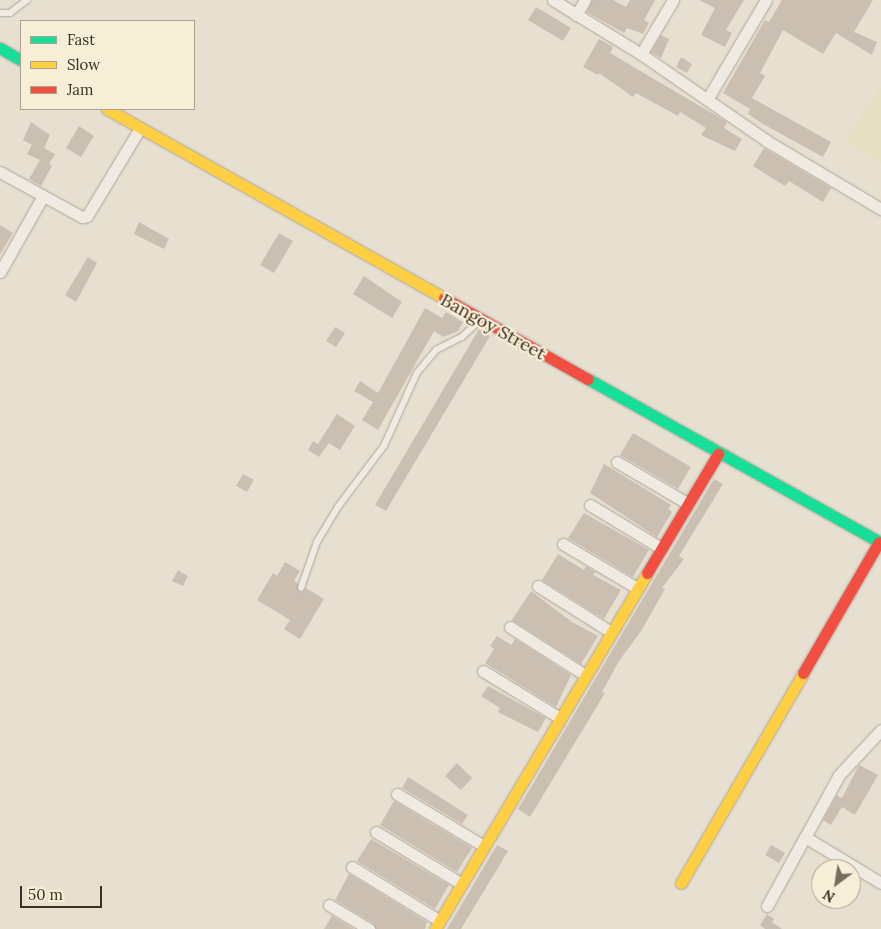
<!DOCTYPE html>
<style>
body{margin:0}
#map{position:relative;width:881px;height:929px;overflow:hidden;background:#e7e0d1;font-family:Lora,serif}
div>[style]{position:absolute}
.farmland>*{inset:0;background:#e6dfc2}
.building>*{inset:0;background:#cbbfb2}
.roads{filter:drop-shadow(0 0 1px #ada599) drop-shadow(0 0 1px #ada599)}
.lane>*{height:5.5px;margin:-2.75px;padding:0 2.75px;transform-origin:2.75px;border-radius:2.75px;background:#efebe3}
.street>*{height:11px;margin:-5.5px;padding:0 5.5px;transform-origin:5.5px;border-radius:5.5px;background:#efebe3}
.fast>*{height:11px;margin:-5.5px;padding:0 5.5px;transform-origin:5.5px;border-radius:5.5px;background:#16e098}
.slow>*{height:11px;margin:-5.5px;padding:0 5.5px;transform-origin:5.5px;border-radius:5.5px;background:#ffcf43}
.jam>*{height:11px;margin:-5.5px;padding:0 5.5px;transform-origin:5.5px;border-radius:5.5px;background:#f24e42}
span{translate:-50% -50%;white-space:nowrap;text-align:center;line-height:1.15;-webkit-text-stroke:4.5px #f7eed8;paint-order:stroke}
.street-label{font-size:18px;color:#3d2e20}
.legend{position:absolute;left:20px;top:20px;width:175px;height:90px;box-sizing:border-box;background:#f7eed8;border:1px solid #ada18e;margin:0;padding:6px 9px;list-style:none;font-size:15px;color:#3d2e20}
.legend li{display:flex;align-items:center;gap:10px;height:25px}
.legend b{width:25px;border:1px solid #ada18e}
.north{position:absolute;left:811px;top:859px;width:50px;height:50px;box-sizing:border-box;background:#f7eed8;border:1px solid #ada18e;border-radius:50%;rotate:211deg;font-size:14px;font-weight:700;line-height:20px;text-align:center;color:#3d2e20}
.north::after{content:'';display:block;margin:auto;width:18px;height:22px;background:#786c5e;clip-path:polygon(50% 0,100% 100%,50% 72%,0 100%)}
.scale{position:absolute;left:20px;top:886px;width:82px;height:22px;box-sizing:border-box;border:2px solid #3d2e20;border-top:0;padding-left:6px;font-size:15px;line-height:18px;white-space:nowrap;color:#3d2e20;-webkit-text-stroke:4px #f7eed8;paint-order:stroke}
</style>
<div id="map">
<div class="farmland">
<i style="clip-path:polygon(879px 87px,881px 88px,881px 165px,845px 141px)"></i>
</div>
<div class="building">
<i style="clip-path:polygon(592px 0,613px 0,626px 7px,630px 0,655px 0,644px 20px,649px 23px,643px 34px,627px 28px,624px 33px,587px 12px)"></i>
<i style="clip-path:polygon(699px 0,744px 0,726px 30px,732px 33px,725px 47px,701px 35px,715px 8px)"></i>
<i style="clip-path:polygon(782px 0,873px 0,854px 32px,877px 42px,872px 55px,836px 33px,823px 54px,783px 30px,760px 73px,765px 76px,752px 98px,831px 142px,823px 157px,763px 124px,748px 114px,750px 109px,723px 93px,765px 20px,769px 22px)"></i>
<i style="clip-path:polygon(536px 7px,571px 28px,563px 41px,528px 20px)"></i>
<i style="clip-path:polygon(661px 35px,669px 39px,661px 58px,651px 52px)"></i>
<i style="clip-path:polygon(599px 39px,613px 47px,610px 53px,727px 122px,724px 128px,742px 139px,735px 151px,701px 135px,706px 128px,680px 112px,678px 116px,636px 93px,633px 97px,599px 73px,598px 75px,583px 67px)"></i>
<i style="clip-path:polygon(681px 57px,692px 64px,687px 73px,676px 67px)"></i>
<i style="clip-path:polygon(31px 122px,50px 135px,44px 148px,55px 154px,49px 164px,52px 166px,41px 186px,29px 179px,40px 160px,27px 154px,32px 145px,23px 140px)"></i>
<i style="clip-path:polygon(79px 126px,94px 136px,81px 157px,66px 148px)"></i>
<i style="clip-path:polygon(764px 148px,831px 188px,823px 202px,789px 181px,785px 186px,753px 166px)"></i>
<i style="clip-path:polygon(139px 222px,169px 239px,164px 249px,134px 234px)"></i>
<i style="clip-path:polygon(0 225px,13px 233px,0 254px)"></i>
<i style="clip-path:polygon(279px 233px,293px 241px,274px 273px,260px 265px)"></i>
<i style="clip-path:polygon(88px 257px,97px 263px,76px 302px,65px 295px)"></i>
<i style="clip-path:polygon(364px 276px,402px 302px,392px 318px,353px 294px)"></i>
<i style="clip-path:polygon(425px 308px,442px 318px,446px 312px,463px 322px,458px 331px,443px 337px,434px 331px,378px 430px,362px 420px,373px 402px,354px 391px,360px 381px,378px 393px)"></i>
<i style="clip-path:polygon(335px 327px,345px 333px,336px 347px,326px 341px)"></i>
<i style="clip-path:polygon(479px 329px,490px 336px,386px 511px,375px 505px)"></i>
<i style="clip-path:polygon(337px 414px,355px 426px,340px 450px,329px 443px,319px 457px,308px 450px,313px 441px,318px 444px)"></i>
<i style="clip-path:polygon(633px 433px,691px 467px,678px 489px,620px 455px)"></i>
<i style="clip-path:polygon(604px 464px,671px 505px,668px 509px,672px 512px,657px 537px,590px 493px)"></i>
<i style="clip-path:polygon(243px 474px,254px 480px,247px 492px,236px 486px)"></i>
<i style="clip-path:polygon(714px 479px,723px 484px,679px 556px,684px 559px,662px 588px,665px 589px,641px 631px,619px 661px,602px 692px,605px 693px,530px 817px,518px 809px)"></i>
<i style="clip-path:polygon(584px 513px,649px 550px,633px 577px,568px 538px)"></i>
<i style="clip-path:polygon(558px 554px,584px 570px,586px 566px,595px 572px,593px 575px,621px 590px,604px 619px,542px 580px)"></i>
<i style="clip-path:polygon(285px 562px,300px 571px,294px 581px,298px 583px,298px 591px,302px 592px,306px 588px,324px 599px,300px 639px,284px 629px,290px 620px,257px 600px,273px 573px,277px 576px)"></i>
<i style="clip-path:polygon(178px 570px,188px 576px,183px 586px,172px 581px)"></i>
<i style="clip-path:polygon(531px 591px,572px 622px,598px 636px,581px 664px,512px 620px)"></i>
<i style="clip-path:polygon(497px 636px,511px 645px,515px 639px,571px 675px,556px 707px,485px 663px,494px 649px,490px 646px)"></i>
<i style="clip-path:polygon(488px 686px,546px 718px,538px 732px,498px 712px,500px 708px,481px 696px)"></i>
<i style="clip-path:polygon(457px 763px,472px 778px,461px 790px,445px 776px)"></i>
<i style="clip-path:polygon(859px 765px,878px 775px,855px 815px,842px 807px,831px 825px,823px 820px,837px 795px,842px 798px)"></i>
<i style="clip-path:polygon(408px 777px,468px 815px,462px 824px,402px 788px)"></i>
<i style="clip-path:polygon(394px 801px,472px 848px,457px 872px,380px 825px)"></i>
<i style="clip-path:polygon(371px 839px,449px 885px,435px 909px,357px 861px)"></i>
<i style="clip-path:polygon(497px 845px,508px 851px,499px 866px,461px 929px,447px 929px)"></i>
<i style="clip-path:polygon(771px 845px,785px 853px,779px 863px,765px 855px)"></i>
<i style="clip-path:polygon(349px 874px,427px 922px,425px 929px,376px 929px,373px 923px,335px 900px)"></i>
<i style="clip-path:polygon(767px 914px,774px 919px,772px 922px,782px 929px,765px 929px,760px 925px)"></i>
<i style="clip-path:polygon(332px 916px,354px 929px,324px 929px)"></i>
</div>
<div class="roads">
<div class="lane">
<i style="left:0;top:13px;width:10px"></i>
<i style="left:10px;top:13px;width:21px;rotate:-37deg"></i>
<i style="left:301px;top:588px;width:49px;rotate:-70.8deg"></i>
<i style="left:317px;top:542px;width:41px;rotate:-59deg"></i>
<i style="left:338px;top:507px;width:76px;rotate:-53deg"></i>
<i style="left:384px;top:446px;width:80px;rotate:-65.7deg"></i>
<i style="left:417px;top:373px;width:30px;rotate:-50deg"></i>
<i style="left:436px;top:350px;width:29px;rotate:-27deg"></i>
<i style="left:462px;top:337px;width:25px;rotate:-43deg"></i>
</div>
<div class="street">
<i style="left:553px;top:0;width:103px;rotate:31.5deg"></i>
<i style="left:641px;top:54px;width:153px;rotate:34.6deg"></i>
<i style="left:767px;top:141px;width:133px;rotate:30.8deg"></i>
<i style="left:576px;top:15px;width:17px;rotate:-59deg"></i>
<i style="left:641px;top:54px;width:63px;rotate:-59.3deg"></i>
<i style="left:708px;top:98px;width:114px;rotate:-59.4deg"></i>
<i style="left:0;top:172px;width:94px;rotate:28.8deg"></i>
<i style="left:82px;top:217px;width:5px;rotate:-11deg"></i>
<i style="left:87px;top:216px;width:103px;rotate:-58.9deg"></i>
<i style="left:0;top:272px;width:87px;rotate:-60.5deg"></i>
<i style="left:617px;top:462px;width:81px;rotate:30.4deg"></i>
<i style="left:590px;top:505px;width:83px;rotate:31.2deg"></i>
<i style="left:563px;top:544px;width:86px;rotate:30.7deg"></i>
<i style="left:538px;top:586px;width:86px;rotate:32.2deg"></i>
<i style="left:510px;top:627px;width:89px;rotate:32.6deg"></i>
<i style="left:483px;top:671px;width:90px;rotate:31.4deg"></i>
<i style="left:881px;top:730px;width:62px;rotate:133deg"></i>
<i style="left:839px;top:775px;width:71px;rotate:118.7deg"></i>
<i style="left:805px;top:837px;width:89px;rotate:31.2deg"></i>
<i style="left:397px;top:794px;width:101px;rotate:30.9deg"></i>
<i style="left:376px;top:832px;width:100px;rotate:31.2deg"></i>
<i style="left:352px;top:867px;width:103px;rotate:31.5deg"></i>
<i style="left:329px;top:905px;width:47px;rotate:31deg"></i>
<i style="left:767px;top:906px;width:79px;rotate:-61.2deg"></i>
</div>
<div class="fast">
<i style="left:0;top:48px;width:24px;rotate:30deg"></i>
<i style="left:588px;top:379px;width:336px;rotate:29.2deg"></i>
</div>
<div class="slow">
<i style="left:107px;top:109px;width:386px;rotate:29.3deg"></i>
<i style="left:681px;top:883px;width:243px;rotate:-59.8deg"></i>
<i style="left:435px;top:929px;width:414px;rotate:-59.2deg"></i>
</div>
<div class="jam">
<i style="left:444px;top:298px;width:165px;rotate:29.4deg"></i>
<i style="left:647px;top:573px;width:139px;rotate:-59.2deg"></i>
<i style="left:803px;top:673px;width:151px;rotate:-59.9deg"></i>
</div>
</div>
<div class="street-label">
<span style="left:493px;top:327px;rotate:29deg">Bangoy Street</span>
</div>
<ul class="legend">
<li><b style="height:6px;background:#16e098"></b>Fast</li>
<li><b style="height:6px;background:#ffcf43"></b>Slow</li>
<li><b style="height:6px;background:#f24e42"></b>Jam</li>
</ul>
<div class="north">N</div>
<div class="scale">50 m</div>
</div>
